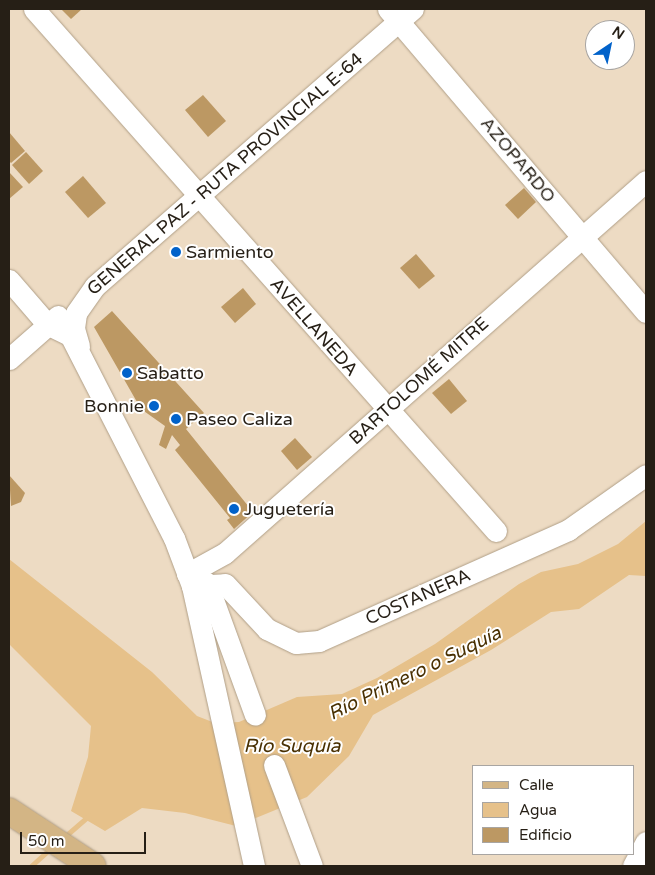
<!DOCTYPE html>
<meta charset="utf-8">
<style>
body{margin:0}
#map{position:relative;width:655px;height:875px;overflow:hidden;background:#eddbc3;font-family:"Varela Round",sans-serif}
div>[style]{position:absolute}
.water>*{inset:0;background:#e6c18a}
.stream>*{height:5px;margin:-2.5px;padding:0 2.5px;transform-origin:2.5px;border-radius:2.5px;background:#e6c18a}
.building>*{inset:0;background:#bc9863}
.roads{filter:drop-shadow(0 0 1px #b09f87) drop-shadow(0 0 1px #b09f87)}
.minor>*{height:21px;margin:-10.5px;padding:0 10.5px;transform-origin:10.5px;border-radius:10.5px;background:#fff}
.major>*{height:26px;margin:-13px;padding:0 13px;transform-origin:13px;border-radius:13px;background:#d3b585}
.dots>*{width:14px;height:14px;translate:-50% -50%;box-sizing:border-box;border:2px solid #fff;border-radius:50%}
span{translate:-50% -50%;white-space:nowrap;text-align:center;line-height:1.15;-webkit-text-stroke:4px #fff;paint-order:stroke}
.street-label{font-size:18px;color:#261f16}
.poi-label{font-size:18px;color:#261f16}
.left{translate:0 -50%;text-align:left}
.right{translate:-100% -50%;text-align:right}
.water-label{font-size:19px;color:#493002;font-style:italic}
.frame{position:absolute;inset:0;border:10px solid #261f16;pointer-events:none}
.legend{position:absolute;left:472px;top:765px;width:162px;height:90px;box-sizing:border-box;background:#fff;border:1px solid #a8a5a2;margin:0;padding:6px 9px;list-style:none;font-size:15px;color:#261f16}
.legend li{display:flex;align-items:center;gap:10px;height:25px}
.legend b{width:25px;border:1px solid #a8a5a2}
.north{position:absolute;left:585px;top:20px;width:50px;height:50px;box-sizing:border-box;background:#fff;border:1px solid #a8a5a2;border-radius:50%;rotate:34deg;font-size:14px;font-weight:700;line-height:20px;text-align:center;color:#261f16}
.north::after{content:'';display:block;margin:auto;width:18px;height:22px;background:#0162ca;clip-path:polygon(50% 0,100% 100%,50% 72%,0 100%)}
.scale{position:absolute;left:20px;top:832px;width:126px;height:22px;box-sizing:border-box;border:2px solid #261f16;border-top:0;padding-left:6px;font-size:15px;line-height:18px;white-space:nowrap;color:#261f16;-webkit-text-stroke:4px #fff;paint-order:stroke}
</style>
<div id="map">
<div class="water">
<i style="clip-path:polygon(646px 521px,646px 576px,629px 575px,579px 609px,551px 612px,491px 650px,373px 715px,349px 756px,307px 797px,236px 826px,185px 813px,142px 808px,105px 831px,71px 811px,88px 757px,91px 726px,9px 644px,9px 559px,152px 672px,197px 716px,215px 723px,239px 722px,297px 697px,342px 694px,377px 678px,435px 644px,519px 584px,541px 572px,578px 564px,618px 544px)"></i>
</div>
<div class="stream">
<i style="left:63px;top:838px;width:35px;rotate:-41deg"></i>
<i style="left:31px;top:866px;width:27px;rotate:-42deg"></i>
</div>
<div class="building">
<i style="clip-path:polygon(61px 9px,82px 9px,71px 19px)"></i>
<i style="clip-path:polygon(203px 95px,226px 121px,208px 137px,185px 110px)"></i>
<i style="clip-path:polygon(9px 132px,25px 151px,11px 163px,9px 161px)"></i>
<i style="clip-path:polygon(26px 152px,43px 171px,29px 184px,12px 165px)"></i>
<i style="clip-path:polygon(9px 172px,23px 187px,9px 199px)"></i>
<i style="clip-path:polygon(83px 176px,106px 203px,88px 218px,65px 192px)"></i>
<i style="clip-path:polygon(524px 188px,536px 202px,518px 219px,505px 205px)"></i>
<i style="clip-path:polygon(416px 254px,435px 276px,419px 289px,400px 268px)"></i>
<i style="clip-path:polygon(243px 288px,256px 304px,235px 323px,221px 307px)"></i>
<i style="clip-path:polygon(112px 311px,204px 413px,186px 429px,253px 512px,234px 529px,227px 520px,230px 518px,175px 450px,180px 445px,172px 435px,166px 449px,159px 445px,165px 426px,141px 409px,94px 327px)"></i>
<i style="clip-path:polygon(449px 379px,467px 401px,451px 414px,432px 393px)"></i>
<i style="clip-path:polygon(295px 438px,312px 457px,297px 470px,281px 451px)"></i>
<i style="clip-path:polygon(9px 475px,25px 493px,21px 502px,11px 506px)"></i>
</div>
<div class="roads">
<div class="minor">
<i style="left:34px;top:9px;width:697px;rotate:48.49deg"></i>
<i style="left:388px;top:9px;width:398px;rotate:49.6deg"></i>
<i style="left:9px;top:280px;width:58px;rotate:49.2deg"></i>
<i style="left:47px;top:324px;width:25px;rotate:26deg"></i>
<i style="left:70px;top:335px;width:228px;rotate:62.9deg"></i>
<i style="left:174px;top:538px;width:51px;rotate:69.4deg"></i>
<i style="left:192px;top:586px;width:287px;rotate:77.5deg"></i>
<i style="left:79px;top:346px;width:19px;rotate:-106deg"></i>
<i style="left:74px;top:328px;width:15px;rotate:-82deg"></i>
<i style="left:76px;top:313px;width:33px;rotate:-55deg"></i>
<i style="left:95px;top:286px;width:422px;rotate:-41.1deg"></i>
<i style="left:9px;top:359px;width:65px;rotate:-41.3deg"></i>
<i style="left:187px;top:574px;width:43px;rotate:-28.9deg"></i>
<i style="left:225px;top:553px;width:562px;rotate:-41.46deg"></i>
<i style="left:207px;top:583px;width:140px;rotate:70deg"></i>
<i style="left:192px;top:586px;width:33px;rotate:-3deg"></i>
<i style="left:225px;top:584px;width:62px;rotate:47deg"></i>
<i style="left:267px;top:629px;width:32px;rotate:26deg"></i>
<i style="left:296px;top:643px;width:23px;rotate:-5deg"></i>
<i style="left:319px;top:641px;width:273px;rotate:-24deg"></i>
<i style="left:568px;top:530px;width:95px;rotate:-35.2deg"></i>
<i style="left:274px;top:765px;width:108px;rotate:69.4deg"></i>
<i style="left:633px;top:866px;width:27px;rotate:-62deg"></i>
</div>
<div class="major">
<i style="left:9px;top:811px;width:100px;rotate:33.2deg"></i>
</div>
</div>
<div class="dots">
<i style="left:176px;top:252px;background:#0162ca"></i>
<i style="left:127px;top:373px;background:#0162ca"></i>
<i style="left:154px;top:406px;background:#0162ca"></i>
<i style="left:176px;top:419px;background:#0162ca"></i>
<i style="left:234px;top:509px;background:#0162ca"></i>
</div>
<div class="street-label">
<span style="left:518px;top:160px;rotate:50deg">AZOPARDO</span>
<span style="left:225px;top:174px;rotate:-41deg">GENERAL PAZ - RUTA PROVINCIAL E-64</span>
<span style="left:314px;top:327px;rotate:49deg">AVELLANEDA</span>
<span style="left:419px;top:381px;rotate:-42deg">BARTOLOMÉ MITRE</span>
<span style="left:418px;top:597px;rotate:-24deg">COSTANERA</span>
</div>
<div class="poi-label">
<span class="left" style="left:186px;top:252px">Sarmiento</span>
<span class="left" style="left:137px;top:373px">Sabatto</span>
<span class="right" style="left:144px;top:406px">Bonnie</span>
<span class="left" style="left:186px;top:419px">Paseo Caliza</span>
<span class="left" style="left:244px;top:509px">Juguetería</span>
</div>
<div class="water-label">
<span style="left:415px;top:674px;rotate:-26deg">Río Primero o Suquía</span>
<span style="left:292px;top:747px">Río Suquía</span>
</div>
<div class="frame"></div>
<ul class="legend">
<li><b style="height:6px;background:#d3b585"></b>Calle</li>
<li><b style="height:14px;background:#e6c18a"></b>Agua</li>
<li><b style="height:14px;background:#bc9863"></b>Edificio</li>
</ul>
<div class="north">N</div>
<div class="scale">50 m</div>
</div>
